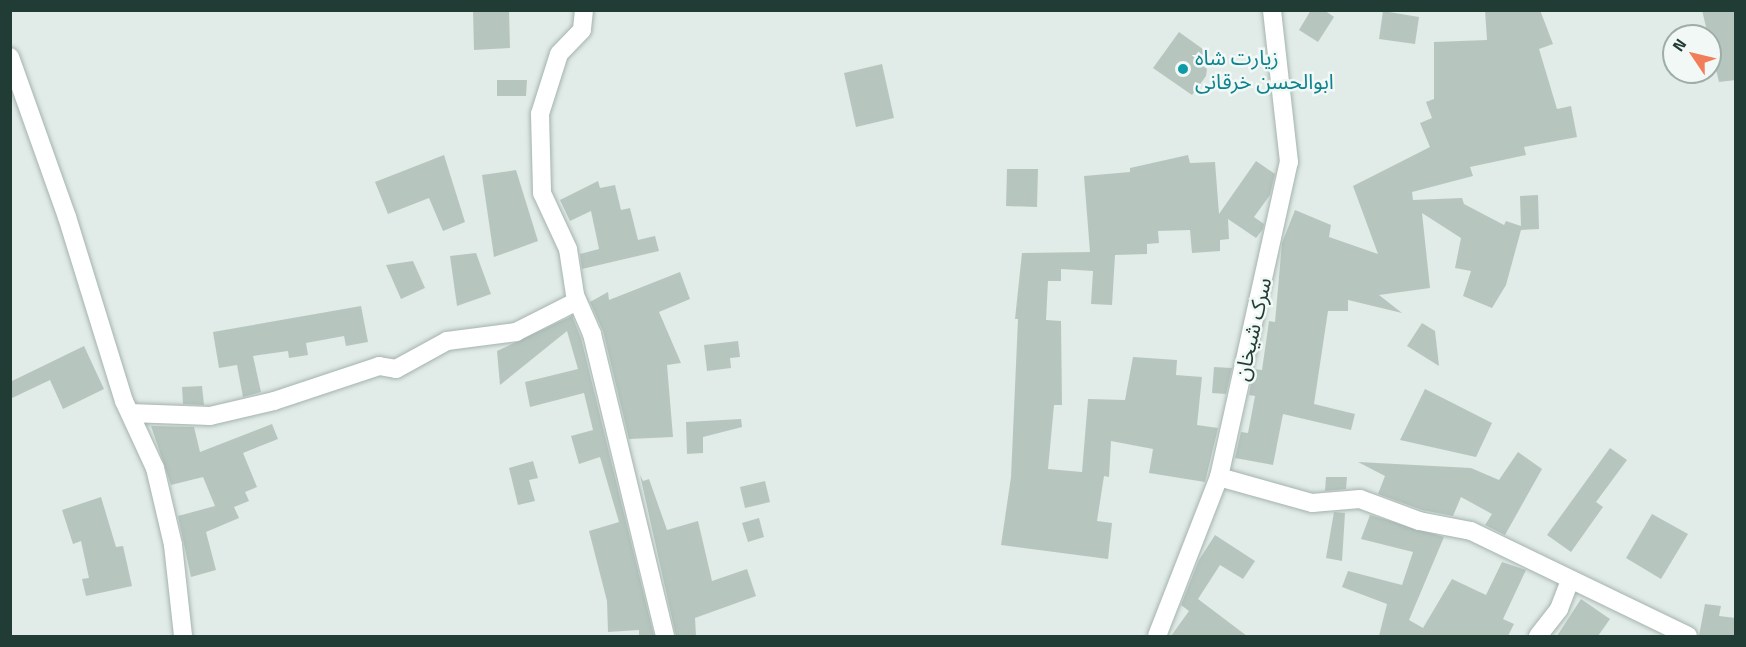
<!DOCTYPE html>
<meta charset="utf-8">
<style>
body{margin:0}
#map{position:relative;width:1746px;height:647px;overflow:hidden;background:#e1ebe7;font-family:"Titillium Web","Noto Sans Arabic",sans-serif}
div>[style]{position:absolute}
.building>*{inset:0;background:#b6c6bf}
.roads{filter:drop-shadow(0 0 2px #a4b3ae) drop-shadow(0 0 2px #a4b3ae)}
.minor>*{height:18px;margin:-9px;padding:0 9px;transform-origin:9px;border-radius:9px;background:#fff}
.dots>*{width:16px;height:16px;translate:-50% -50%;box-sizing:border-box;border:3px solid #f1f8f5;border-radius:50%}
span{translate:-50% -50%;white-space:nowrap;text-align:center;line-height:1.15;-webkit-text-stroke:5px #f1f8f5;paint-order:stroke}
.culture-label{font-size:21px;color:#0d838f}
.left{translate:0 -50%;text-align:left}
.street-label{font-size:21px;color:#213c34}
.frame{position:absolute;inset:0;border:12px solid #213c34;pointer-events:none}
.north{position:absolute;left:1662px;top:24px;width:60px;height:60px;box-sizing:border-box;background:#f1f8f5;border:2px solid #9eada8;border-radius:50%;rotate:305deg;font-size:16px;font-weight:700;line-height:24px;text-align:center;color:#213c34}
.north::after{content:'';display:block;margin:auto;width:21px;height:27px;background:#f17d59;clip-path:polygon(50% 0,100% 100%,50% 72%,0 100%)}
</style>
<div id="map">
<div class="building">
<i style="clip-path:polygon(473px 10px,509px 10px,510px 48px,474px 50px)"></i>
<i style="clip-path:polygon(1311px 10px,1324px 10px,1334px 17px,1318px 42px,1299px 30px)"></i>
<i style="clip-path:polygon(1485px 10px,1540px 10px,1553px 44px,1539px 49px,1557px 109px,1571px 106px,1577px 137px,1524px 147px,1526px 155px,1470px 167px,1473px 176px,1412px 192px,1413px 200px,1462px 198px,1464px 204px,1504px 225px,1506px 221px,1521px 226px,1520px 196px,1538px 195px,1539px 229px,1521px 230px,1506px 285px,1492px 308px,1463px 296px,1471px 271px,1455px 268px,1461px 238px,1422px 213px,1430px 288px,1379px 295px,1402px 313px,1348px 300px,1348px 311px,1328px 311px,1314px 404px,1355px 414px,1351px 430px,1283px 414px,1273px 465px,1235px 458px,1241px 432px,1248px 433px,1255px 396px,1249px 395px,1254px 369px,1262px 370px,1269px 321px,1275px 322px,1282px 243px,1295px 210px,1331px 225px,1329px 237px,1378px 254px,1353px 186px,1430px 147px,1420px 123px,1432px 118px,1426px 102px,1434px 99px,1434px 42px,1487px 40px)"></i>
<i style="clip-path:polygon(1702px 10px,1736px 10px,1736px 80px,1719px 82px)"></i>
<i style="clip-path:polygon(1383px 11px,1419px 17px,1415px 44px,1379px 39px)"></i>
<i style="clip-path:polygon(1179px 32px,1207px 52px,1199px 63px,1207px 69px,1206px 76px,1192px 95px,1153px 68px)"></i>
<i style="clip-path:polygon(882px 64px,894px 118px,856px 127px,844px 73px)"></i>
<i style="clip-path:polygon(497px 80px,527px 80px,526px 96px,497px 96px)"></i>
<i style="clip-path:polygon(444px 155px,465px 222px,443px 231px,429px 198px,388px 214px,375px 182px)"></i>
<i style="clip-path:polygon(1188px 155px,1190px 163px,1215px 162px,1219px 214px,1256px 161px,1275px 174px,1270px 195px,1254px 217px,1264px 224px,1263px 229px,1256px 238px,1228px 219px,1229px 239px,1220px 240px,1220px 251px,1192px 253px,1190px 230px,1158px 231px,1159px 243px,1147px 244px,1147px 254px,1115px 255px,1112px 305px,1091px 304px,1093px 271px,1061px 269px,1061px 281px,1048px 281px,1046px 320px,1061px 321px,1062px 405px,1054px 405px,1048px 469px,1082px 472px,1088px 399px,1125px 400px,1133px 357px,1177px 360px,1176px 375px,1202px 377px,1197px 425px,1218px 428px,1205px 482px,1149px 473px,1153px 449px,1111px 441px,1109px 477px,1104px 476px,1097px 521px,1112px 523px,1108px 559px,1001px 545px,1011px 477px,1018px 319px,1015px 319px,1022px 253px,1090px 252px,1084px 176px,1130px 172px,1130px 168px)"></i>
<i style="clip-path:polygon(1007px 169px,1038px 169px,1037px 207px,1006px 206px)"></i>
<i style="clip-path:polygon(516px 170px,538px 241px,494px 257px,482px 175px)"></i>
<i style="clip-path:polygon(598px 181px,600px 188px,615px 185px,621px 210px,630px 208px,638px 240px,655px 236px,659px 251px,582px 269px,580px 254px,599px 249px,591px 211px,570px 221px,560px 200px)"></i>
<i style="clip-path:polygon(476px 253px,491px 294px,457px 306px,450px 256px)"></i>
<i style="clip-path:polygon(413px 261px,425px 288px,401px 299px,386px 265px)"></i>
<i style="clip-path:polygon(680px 272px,690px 299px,659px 312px,681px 363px,667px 365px,673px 437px,629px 439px,603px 331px,590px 302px,608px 292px,609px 300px)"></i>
<i style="clip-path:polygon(361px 306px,368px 342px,346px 346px,344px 336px,306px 343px,308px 355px,289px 358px,288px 351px,253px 356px,261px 392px,243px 397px,237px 365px,219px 368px,213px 332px)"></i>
<i style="clip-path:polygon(572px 316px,581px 338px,654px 636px,639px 636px,639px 630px,608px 632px,607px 601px,589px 531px,619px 522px,600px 457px,579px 464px,571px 436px,593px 430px,584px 393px,530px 407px,525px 382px,578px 369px,567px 331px,500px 385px,497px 351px)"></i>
<i style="clip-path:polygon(1422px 323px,1435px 331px,1439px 366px,1407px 346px)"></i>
<i style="clip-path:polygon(738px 341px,740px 357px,730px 358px,731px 368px,707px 371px,704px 345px)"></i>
<i style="clip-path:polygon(84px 346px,104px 389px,63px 409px,50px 380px,10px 399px,10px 382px)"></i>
<i style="clip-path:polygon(1214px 367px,1232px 368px,1226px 394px,1212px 393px)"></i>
<i style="clip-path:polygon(202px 386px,204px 405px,183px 404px,182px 387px)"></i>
<i style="clip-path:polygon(1425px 389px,1492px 423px,1476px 457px,1400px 440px)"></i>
<i style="clip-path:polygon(741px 419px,742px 427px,703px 437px,703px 453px,687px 454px,686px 422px)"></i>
<i style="clip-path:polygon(272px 424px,278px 439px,243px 453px,257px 487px,245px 492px,249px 501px,234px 507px,239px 518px,206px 532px,216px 570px,191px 577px,178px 516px,215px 506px,203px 477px,171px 485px,151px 426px,194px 427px,200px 452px)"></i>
<i style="clip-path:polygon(1610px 448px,1627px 460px,1596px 502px,1603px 507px,1571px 552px,1547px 535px)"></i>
<i style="clip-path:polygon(1518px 452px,1542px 469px,1505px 535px,1485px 525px,1492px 514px,1461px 497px,1453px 516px,1422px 510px,1378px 494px,1385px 476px,1358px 462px,1471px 468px,1499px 480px)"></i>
<i style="clip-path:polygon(533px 461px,538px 478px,529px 480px,535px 501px,518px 505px,509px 468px)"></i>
<i style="clip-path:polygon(640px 475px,643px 481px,649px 479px,667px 530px,698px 521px,712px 581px,747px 569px,756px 596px,695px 618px,696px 636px,676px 636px)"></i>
<i style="clip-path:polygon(1326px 477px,1347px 477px,1346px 489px,1325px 491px)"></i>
<i style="clip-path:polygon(765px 481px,770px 502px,745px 508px,740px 487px)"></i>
<i style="clip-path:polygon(101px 497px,116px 547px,123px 546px,132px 586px,86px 596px,82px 579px,89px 578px,81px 541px,73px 544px,62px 510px)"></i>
<i style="clip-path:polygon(1334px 512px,1345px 513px,1342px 561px,1326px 558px)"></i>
<i style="clip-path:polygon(1652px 514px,1688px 534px,1661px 579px,1626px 558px)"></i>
<i style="clip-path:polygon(1370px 515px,1444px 537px,1409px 620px,1423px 628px,1452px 579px,1486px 595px,1502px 562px,1526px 570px,1503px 619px,1514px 624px,1508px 636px,1379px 636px,1387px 604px,1342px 587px,1348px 571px,1402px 585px,1413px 552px,1361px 539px)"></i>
<i style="clip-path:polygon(759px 518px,764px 537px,748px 542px,742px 523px)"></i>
<i style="clip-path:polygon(1215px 535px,1255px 561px,1243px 579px,1220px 565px,1198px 599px,1247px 636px,1171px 636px,1189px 611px,1181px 605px,1199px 560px)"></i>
<i style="clip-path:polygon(1581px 599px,1610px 619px,1598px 636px,1557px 636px)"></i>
<i style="clip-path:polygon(1705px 604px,1721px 606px,1719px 616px,1736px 618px,1736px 636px,1699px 636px)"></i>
</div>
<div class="roads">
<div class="minor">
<i style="left:584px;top:10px;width:20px;rotate:96deg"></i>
<i style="left:582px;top:30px;width:33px;rotate:134deg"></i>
<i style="left:559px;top:54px;width:63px;rotate:107.6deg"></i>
<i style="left:540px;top:114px;width:79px;rotate:88.5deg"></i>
<i style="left:542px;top:193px;width:62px;rotate:65.1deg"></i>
<i style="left:568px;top:249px;width:47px;rotate:81.3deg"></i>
<i style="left:575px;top:295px;width:43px;rotate:66.4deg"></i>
<i style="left:592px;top:334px;width:311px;rotate:76.4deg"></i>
<i style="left:10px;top:57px;width:170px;rotate:70.4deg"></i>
<i style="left:67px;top:217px;width:193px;rotate:72.8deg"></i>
<i style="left:124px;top:401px;width:74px;rotate:65.2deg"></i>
<i style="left:155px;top:468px;width:79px;rotate:76.8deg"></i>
<i style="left:173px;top:545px;width:92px;rotate:83.7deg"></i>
<i style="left:130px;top:413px;width:80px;rotate:2.1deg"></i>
<i style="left:210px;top:416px;width:66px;rotate:-13.2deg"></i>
<i style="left:274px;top:401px;width:111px;rotate:-18.4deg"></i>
<i style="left:379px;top:366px;width:17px;rotate:10deg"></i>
<i style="left:396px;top:369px;width:58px;rotate:-28.8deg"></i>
<i style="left:447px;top:341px;width:70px;rotate:-7.4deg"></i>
<i style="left:516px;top:332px;width:68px;rotate:-26.9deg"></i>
<i style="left:1219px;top:477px;width:97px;rotate:15.6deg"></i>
<i style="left:1312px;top:503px;width:48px;rotate:-4.8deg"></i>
<i style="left:1360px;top:499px;width:63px;rotate:20.4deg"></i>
<i style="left:1419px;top:521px;width:53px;rotate:10.9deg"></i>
<i style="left:1471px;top:531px;width:241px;rotate:25.8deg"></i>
<i style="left:1157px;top:636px;width:171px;rotate:-68.7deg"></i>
<i style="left:1219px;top:477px;width:323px;rotate:-77.5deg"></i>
<i style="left:1289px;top:162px;width:153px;rotate:-96.4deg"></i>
<i style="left:1538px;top:636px;width:34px;rotate:-52deg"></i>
<i style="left:1559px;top:609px;width:30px;rotate:-69deg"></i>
</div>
</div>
<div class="dots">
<i style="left:1183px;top:69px;background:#0f9aa8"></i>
</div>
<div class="culture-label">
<span class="left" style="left:1195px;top:69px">زیارت شاه<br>ابوالحسن خرقانی</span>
</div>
<div class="street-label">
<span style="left:1252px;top:329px;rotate:-77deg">سرک شیخان</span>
</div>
<div class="frame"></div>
<div class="north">N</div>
</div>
